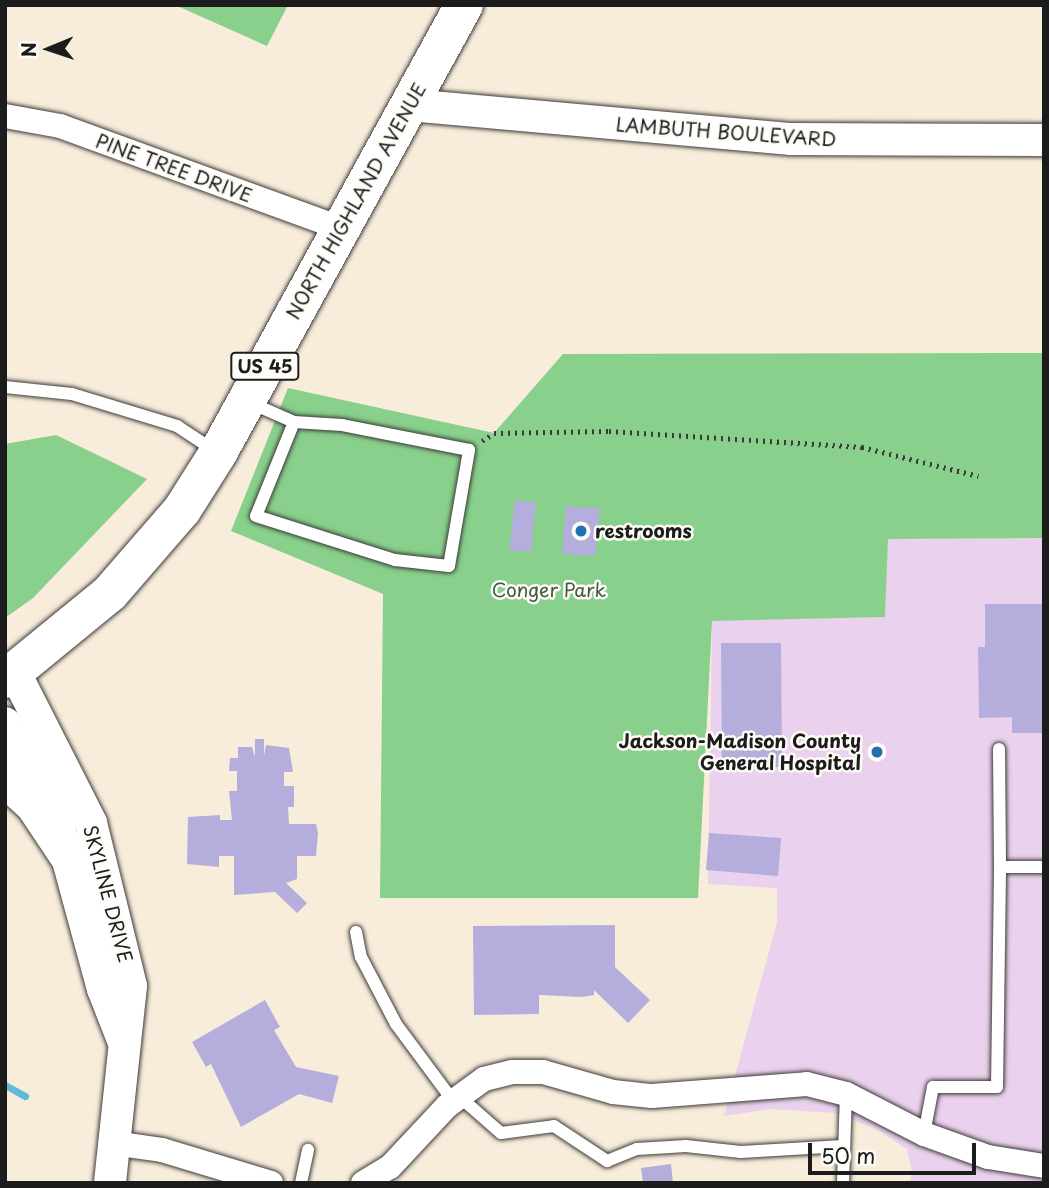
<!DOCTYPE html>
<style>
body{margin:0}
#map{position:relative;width:1049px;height:1188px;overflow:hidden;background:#f8ecdb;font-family:"Playpen Sans",sans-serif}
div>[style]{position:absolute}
.built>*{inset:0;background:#ead1ed}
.green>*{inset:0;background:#88d08c}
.stream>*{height:7px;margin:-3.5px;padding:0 3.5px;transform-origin:3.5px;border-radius:3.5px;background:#5ebbdc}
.building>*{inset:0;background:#b5addb}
.path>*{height:4.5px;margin-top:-2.25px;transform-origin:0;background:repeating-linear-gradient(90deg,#3d3b39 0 2px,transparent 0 7px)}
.roads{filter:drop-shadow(0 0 2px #3d3b39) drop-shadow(0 0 2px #3d3b39)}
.service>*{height:12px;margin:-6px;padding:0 6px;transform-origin:6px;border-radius:6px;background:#fff}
.minor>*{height:24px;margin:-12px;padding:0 12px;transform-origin:12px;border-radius:12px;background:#fff}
.tertiary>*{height:32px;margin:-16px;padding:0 16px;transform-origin:16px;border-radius:16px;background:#fff}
.primary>*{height:38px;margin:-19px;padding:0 19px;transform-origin:19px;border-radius:19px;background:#fff}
.dots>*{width:19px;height:19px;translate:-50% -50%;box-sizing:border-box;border:4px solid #fdfcf7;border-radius:50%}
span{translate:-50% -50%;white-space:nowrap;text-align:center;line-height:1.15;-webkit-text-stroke:5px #fdfcf7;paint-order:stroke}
.shield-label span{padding:2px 5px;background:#fdfcf7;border:2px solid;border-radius:5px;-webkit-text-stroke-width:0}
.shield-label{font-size:18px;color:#1c1c1c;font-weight:700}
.street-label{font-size:19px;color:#1c1c1c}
.poi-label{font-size:19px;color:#1c1c1c;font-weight:700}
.left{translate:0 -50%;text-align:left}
.right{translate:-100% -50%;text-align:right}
.park-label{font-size:19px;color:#425b43}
.frame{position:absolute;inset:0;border:7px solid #1c1c1c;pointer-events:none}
.north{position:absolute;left:14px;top:14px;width:70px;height:70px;-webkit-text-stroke:5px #fdfcf7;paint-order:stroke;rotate:268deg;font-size:19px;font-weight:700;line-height:28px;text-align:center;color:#1c1c1c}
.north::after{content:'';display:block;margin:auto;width:24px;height:32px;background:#1c1c1c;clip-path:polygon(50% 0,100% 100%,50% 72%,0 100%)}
.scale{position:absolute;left:808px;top:1143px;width:168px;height:32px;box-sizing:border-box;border:4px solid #1c1c1c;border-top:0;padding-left:9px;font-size:21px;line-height:24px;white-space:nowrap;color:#1c1c1c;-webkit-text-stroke:5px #fdfcf7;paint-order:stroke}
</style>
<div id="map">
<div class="built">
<i style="clip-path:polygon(1044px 538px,1044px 1183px,910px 1183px,912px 1172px,907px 1149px,878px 1130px,836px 1113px,770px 1109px,724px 1116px,777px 922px,777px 888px,708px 884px,712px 620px,885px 617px,887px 539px)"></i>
</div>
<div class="green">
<i style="clip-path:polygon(175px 5px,288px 5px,267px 46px)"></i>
<i style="clip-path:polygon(1044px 353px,1044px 538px,888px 539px,885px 617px,712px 621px,698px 898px,380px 898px,383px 594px,231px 531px,288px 388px,494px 433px,563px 354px)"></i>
<i style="clip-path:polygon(56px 435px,147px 479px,33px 598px,5px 618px,5px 444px)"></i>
</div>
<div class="stream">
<i style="left:5px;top:1085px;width:23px;rotate:29deg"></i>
</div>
<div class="building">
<i style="clip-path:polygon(515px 500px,536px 502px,531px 552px,509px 550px)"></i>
<i style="clip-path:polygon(566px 506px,600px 508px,595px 556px,562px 554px)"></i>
<i style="clip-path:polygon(985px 604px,1044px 604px,1044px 733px,1012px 733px,1012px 717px,979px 718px,978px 647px,985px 647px)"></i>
<i style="clip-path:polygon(721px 643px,781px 643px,782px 767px,722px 768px)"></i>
<i style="clip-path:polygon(255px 739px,264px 739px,264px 756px,266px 745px,289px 748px,293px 772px,284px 772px,284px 786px,294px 786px,294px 807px,288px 807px,289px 824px,316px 824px,318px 833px,316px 856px,297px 856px,297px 879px,286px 883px,307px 903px,297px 913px,275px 892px,234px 895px,234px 856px,219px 856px,219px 867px,187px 864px,188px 817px,220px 815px,220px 820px,232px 820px,229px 791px,237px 791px,237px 771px,229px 771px,230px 758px,238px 758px,238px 747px,252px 747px,255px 757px)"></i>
<i style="clip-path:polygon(709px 833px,781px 838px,778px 876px,706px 870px)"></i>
<i style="clip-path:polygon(615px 925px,615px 967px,650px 1000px,628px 1023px,594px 990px,594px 995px,582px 997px,539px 995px,539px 1014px,474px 1015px,473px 926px)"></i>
<i style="clip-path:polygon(265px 1000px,280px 1027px,274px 1030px,296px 1067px,339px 1076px,332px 1103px,299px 1094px,241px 1127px,211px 1064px,206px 1067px,192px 1042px)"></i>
<i style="clip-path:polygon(671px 1164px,673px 1183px,643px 1183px,641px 1168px)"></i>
</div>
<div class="path">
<i style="left:482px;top:441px;width:14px;rotate:-34deg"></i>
<i style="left:494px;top:433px;width:115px;rotate:-1deg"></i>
<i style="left:609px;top:431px;width:254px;rotate:3.6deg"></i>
<i style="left:862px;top:447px;width:120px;rotate:14deg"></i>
</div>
<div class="roads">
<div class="service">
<i style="left:5px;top:387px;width:67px;rotate:6deg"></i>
<i style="left:72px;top:394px;width:110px;rotate:16.9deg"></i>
<i style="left:177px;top:426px;width:45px;rotate:33.3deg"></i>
<i style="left:251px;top:403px;width:47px;rotate:23.8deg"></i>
<i style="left:294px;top:422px;width:101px;rotate:112deg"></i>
<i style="left:256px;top:516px;width:146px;rotate:17.6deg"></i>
<i style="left:395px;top:560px;width:54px;rotate:6.3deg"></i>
<i style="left:449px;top:566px;width:118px;rotate:-80.2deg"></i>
<i style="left:469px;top:450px;width:129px;rotate:-168.9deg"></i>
<i style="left:342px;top:425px;width:48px;rotate:-176.4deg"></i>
<i style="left:999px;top:749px;width:118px;rotate:89.5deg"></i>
<i style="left:356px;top:932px;width:25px;rotate:79deg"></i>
<i style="left:361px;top:957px;width:76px;rotate:62.4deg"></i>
<i style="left:396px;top:1024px;width:97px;rotate:53.4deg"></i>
<i style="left:461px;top:1098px;width:53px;rotate:41.2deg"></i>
<i style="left:501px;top:1133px;width:53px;rotate:-7.5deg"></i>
<i style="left:554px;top:1126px;width:64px;rotate:33.4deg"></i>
<i style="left:607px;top:1161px;width:32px;rotate:-22deg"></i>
<i style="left:637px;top:1149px;width:49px;rotate:-3.5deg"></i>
<i style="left:686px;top:1146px;width:55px;rotate:6.2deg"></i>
<i style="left:741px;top:1152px;width:102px;rotate:-3.4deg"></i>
<i style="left:924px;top:1134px;width:48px;rotate:-79.2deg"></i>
<i style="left:933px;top:1087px;width:64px"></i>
<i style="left:997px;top:1087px;width:220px;rotate:-89.2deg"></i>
<i style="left:1000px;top:867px;width:44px"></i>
<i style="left:301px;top:1183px;width:34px;rotate:-78deg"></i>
<i style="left:843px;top:1183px;width:89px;rotate:-88.1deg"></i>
</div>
<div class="minor">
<i style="left:5px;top:116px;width:56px;rotate:10.3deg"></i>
<i style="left:60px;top:126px;width:298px;rotate:20deg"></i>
<i style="left:113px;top:1143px;width:49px;rotate:8.1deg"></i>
<i style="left:162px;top:1150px;width:114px;rotate:16.8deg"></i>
<i style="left:363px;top:1183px;width:31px;rotate:-31deg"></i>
<i style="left:390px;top:1167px;width:83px;rotate:-46.9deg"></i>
<i style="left:447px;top:1106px;width:46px;rotate:-36.1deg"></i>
<i style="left:484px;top:1079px;width:29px;rotate:-14deg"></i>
<i style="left:512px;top:1072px;width:31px"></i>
<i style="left:543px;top:1072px;width:73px;rotate:15.9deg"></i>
<i style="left:613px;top:1092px;width:39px;rotate:6deg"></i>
<i style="left:652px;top:1096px;width:155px;rotate:-4.4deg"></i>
<i style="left:807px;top:1084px;width:40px;rotate:14.4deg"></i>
<i style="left:846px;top:1094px;width:88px;rotate:27.1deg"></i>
<i style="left:924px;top:1134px;width:68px;rotate:19.8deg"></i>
<i style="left:988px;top:1157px;width:57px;rotate:9.1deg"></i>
</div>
<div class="tertiary">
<i style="left:409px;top:105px;width:384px;rotate:5.1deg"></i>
<i style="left:791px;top:139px;width:253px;rotate:0.2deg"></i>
<i style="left:15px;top:673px;width:168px;rotate:63.1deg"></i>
<i style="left:91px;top:823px;width:168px;rotate:76.2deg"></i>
<i style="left:131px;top:986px;width:198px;rotate:96.1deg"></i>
<i style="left:5px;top:723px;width:110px;rotate:61.8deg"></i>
<i style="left:57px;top:820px;width:175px;rotate:74.8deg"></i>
<i style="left:103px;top:989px;width:58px;rotate:68.7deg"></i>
</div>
<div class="primary">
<i style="left:5px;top:679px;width:136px;rotate:-39.3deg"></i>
<i style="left:110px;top:593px;width:110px;rotate:-49.1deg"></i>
<i style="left:182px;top:510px;width:67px;rotate:-57.7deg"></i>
<i style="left:218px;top:453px;width:511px;rotate:-61.23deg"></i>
<i style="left:5px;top:778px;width:39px;rotate:42deg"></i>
<i style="left:34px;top:804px;width:65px;rotate:56.3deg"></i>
</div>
</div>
<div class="dots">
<i style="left:581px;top:531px;background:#1f6fb2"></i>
<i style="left:877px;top:752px;background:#1f6fb2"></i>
</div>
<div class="shield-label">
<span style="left:265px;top:366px">US 45</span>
</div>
<div class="street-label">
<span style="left:726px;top:132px;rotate:4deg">LAMBUTH BOULEVARD</span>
<span style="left:174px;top:168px;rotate:20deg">PINE TREE DRIVE</span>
<span style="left:356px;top:201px;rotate:-61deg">NORTH HIGHLAND AVENUE</span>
<span style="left:108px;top:894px;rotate:75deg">SKYLINE DRIVE</span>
</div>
<div class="poi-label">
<span class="left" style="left:595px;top:531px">restrooms</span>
<span class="right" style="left:861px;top:752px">Jackson-Madison County<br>General Hospital</span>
</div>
<div class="park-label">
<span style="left:549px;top:590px">Conger Park</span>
</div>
<div class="frame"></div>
<div class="north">N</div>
<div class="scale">50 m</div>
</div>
